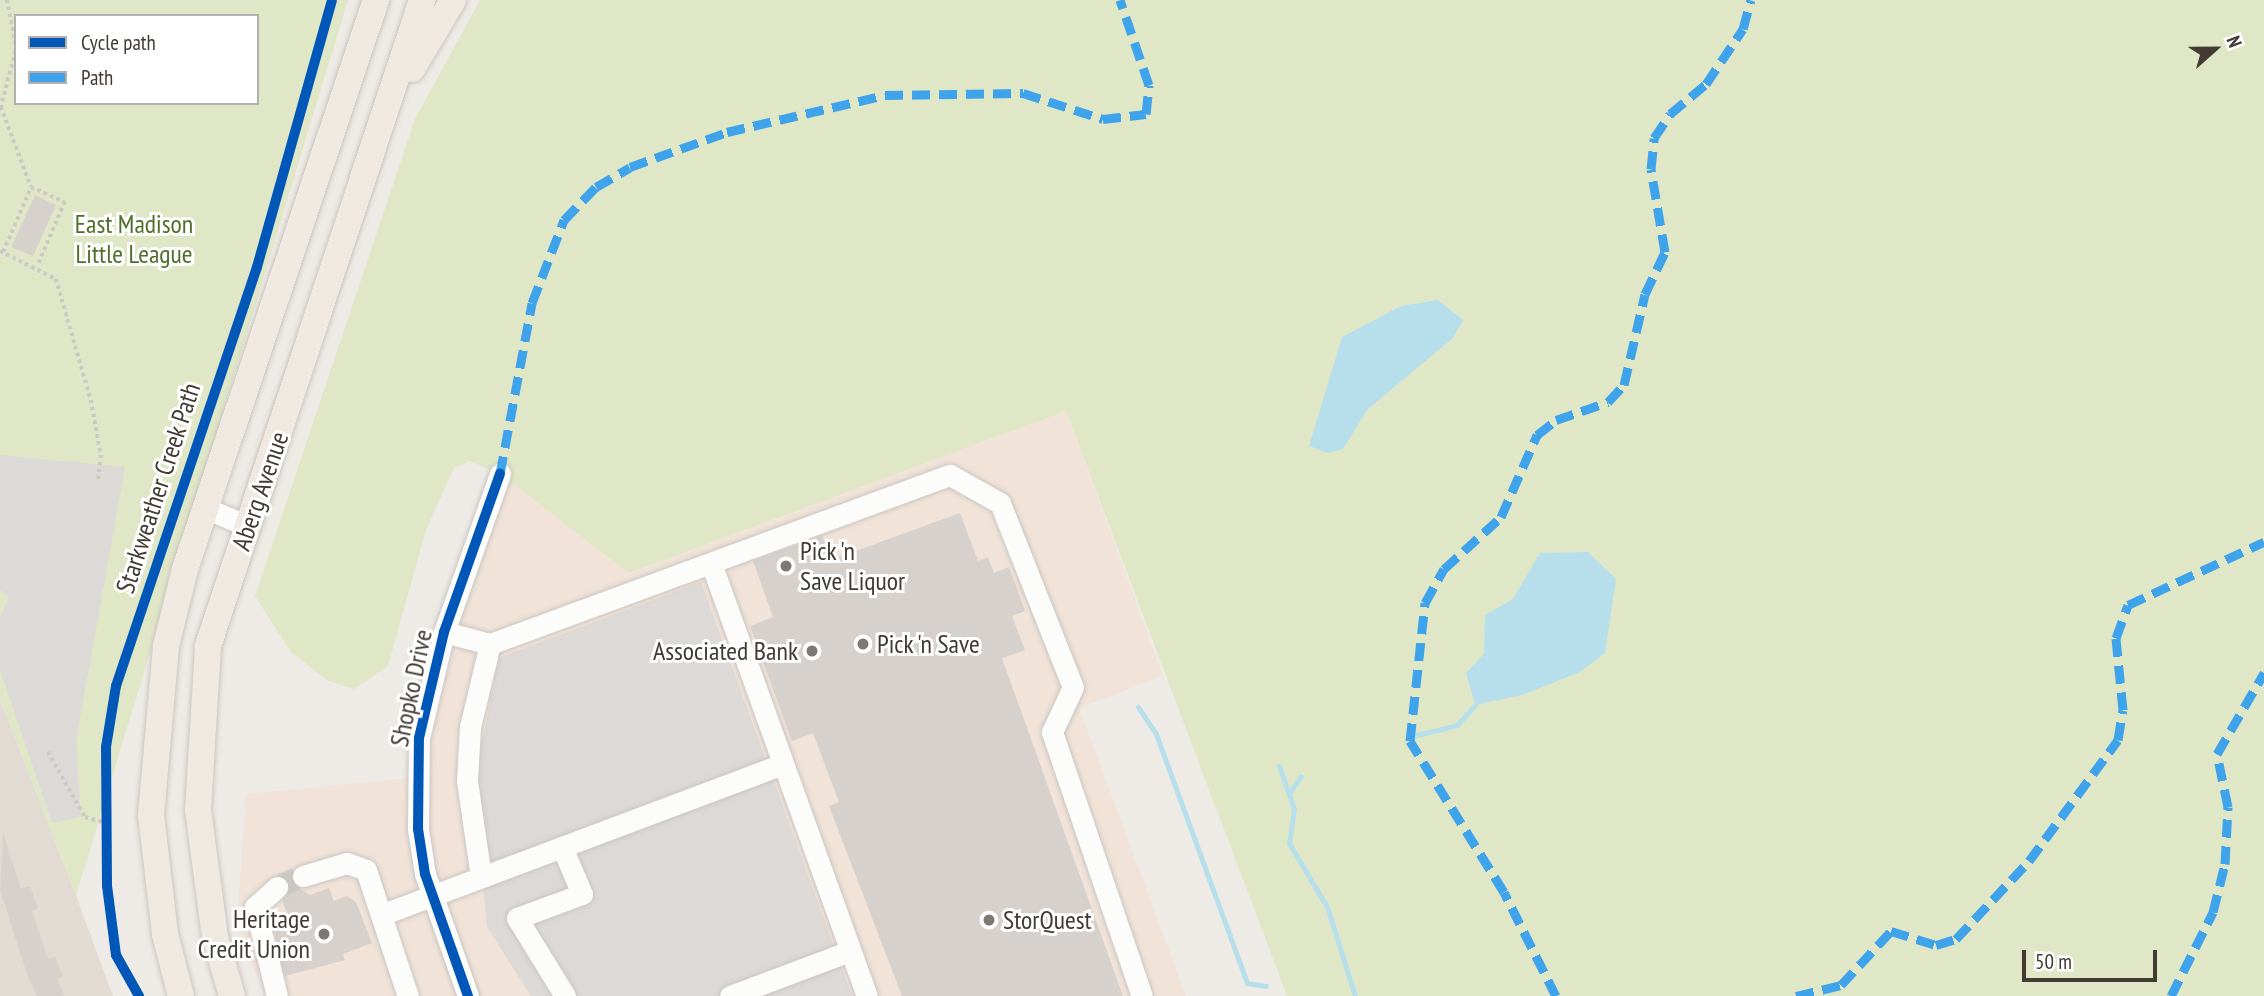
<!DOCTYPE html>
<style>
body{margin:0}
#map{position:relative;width:2264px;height:996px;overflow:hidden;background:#eeeae6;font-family:"PT Sans Narrow",sans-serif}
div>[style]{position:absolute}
.residential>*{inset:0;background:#e1dbd3}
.commercial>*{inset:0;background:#f1e3d8}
.green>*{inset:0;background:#e0e7c6}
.parking>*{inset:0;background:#ddd9d6}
.water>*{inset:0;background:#b7dfeb}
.stream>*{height:5px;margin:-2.5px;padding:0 2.5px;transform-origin:2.5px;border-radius:2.5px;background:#b7dfeb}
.building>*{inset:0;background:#d6d1cd}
.minor-tunnel>*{height:21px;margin-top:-10.5px;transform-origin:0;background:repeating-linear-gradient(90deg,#ccc7c2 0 21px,transparent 0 31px)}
.path>*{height:3.5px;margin-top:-1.75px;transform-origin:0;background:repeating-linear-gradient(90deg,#ccc9c5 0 3.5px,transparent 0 7px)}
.roads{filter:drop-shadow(0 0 2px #cac6c2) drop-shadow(0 0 2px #cac6c2)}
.minor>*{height:21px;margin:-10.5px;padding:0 10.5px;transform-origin:10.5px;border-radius:10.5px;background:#fcfcfb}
.major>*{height:26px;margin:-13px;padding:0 13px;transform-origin:13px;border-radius:13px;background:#efe9e2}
.quiet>*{height:9px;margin-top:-4.5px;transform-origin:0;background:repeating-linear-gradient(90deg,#3fa3eb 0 18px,transparent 0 27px)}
.cycleway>*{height:10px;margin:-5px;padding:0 5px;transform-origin:5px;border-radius:5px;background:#0057b8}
.dots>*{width:19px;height:19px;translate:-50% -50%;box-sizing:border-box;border:4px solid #fff;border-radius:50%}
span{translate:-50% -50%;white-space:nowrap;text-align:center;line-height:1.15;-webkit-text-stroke:6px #fff;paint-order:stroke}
.park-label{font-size:26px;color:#507029}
.street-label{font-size:26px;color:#423a33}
.poi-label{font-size:26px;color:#423a33}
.left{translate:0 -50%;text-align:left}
.right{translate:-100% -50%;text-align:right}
.legend{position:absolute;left:14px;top:14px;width:245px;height:91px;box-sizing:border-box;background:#fff;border:2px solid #b3b0ad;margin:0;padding:9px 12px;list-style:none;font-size:21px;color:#423a33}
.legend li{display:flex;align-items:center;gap:14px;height:35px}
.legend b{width:35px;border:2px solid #b3b0ad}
.north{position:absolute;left:2180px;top:14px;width:70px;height:70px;-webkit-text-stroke:5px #fff;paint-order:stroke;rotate:69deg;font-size:19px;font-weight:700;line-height:28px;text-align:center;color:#423a33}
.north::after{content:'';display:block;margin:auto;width:24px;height:32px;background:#423a33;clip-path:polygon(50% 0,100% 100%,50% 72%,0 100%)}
.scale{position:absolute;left:2022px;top:950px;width:135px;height:32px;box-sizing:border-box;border:4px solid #423a33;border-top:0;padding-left:9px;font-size:21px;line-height:24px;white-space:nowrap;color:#423a33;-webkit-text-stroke:5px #fff;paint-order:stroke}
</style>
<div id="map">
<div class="residential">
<i style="clip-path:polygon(0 699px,76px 896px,113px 996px,0 996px)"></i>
</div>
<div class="commercial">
<i style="clip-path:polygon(1066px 411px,1163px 676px,1079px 708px,1186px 996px,265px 996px,237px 925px,246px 794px,418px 777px,419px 738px,500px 474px,630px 573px)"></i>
</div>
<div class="green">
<i style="clip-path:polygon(evenodd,0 0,348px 0,76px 896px,0 699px,0 0,16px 16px,257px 16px,257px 103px,16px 103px,16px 16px)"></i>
<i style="clip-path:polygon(480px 0,2264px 0,2264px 996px,1287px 996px,1066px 411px,629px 573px,500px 474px,470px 461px,454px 468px,426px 530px,388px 666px,354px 689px,328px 681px,291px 652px,255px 596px,415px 119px)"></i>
</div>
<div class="parking">
<i style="clip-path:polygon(0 455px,125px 467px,76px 741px,81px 817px,52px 823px,0 670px,0 618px,9px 597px,0 590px)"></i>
<i style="clip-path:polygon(701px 582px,852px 996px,531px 996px,487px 927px,473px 787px,499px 658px)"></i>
</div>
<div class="water">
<i style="clip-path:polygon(1438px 300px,1463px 320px,1453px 338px,1367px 410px,1343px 449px,1328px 453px,1309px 446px,1342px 337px,1401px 306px)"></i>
<i style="clip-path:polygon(1588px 552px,1616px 579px,1605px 653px,1580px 672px,1522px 695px,1475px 705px,1466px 673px,1484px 654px,1485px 615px,1513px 599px,1540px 553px)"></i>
</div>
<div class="stream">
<i style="left:1138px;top:707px;width:32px;rotate:56deg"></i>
<i style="left:1156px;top:734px;width:265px;rotate:69.9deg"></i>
<i style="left:1247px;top:983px;width:19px;rotate:9deg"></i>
<i style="left:1417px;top:735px;width:41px;rotate:-14deg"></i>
<i style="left:1457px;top:725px;width:27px;rotate:-48deg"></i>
<i style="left:1279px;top:766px;width:46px;rotate:70.8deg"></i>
<i style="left:1294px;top:809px;width:34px;rotate:98deg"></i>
<i style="left:1289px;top:843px;width:74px;rotate:59.3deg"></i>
<i style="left:1327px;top:907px;width:93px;rotate:72.5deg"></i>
<i style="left:1290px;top:792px;width:19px;rotate:-55deg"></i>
</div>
<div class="building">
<i style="clip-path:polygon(35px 195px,56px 205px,33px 256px,11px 247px)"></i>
<i style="clip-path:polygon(960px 513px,978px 561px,988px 557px,994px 573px,1009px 567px,1025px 611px,1012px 616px,1025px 650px,1002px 658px,1123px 996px,902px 996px,829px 806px,839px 802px,813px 733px,792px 741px,750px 626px,773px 617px,753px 561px,822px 536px,831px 560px)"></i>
<i style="clip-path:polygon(3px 833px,21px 889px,30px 886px,38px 908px,32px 911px,48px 959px,55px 957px,63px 977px,57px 979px,64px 996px,37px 996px,27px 974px,0 890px)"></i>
<i style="clip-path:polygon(293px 868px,294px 885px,310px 895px,329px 888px,334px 901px,347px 896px,356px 902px,372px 943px,343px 954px,345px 960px,285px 976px,273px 924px,289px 918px,282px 900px,290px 884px,277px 874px)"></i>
</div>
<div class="minor-tunnel">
<i style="left:277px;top:887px;width:28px;rotate:-23deg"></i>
</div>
<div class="path">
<i style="left:7px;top:0;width:46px;rotate:78.7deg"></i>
<i style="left:16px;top:51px;width:58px;rotate:105deg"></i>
<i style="left:1px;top:107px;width:85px;rotate:69.4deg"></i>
<i style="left:0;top:251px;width:63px;rotate:26.6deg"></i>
<i style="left:56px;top:279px;width:126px;rotate:73.9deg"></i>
<i style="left:91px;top:400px;width:56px;rotate:79.7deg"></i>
<i style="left:101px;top:455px;width:27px;rotate:96deg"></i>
<i style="left:3px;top:252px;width:71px;rotate:-66.7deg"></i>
<i style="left:31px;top:187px;width:37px;rotate:24deg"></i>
<i style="left:65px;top:202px;width:69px;rotate:113.2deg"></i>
<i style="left:48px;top:752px;width:75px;rotate:60.4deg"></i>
<i style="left:85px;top:817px;width:25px;rotate:16deg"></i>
</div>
<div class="roads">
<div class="minor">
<i style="left:205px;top:508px;width:47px;rotate:22.7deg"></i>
<i style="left:711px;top:563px;width:460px;rotate:70.2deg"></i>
<i style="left:444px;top:632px;width:48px;rotate:14.6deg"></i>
<i style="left:490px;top:644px;width:490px;rotate:-20.2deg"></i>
<i style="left:950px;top:475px;width:57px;rotate:29.2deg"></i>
<i style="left:1000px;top:503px;width:198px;rotate:68.4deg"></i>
<i style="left:1073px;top:687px;width:50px;rotate:115deg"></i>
<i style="left:1052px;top:732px;width:279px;rotate:71.2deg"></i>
<i style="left:562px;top:847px;width:51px;rotate:66.9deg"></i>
<i style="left:582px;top:894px;width:69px;rotate:159.7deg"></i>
<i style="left:517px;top:918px;width:92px;rotate:58.4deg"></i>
<i style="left:303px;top:876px;width:46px;rotate:-16.5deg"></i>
<i style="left:347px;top:863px;width:20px;rotate:20deg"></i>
<i style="left:366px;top:870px;width:133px;rotate:71.6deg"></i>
<i style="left:481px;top:877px;width:97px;rotate:-98.3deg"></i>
<i style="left:467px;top:781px;width:54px;rotate:-86.8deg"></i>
<i style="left:470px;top:727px;width:85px;rotate:-76.5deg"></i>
<i style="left:381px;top:915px;width:429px;rotate:-20.6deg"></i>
<i style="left:277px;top:996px;width:92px;rotate:-103.9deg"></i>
<i style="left:255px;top:907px;width:30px;rotate:-42deg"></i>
<i style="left:468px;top:996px;width:129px;rotate:-109.4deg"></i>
<i style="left:425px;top:874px;width:46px;rotate:-98.8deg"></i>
<i style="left:418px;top:829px;width:91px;rotate:-89.4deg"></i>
<i style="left:419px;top:738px;width:109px;rotate:-76.7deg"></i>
<i style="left:444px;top:632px;width:168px;rotate:-70.5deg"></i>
<i style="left:730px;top:996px;width:128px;rotate:-20.6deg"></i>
</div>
<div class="major">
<i style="left:412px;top:69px;width:80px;rotate:-59.3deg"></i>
<i style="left:181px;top:996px;width:64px;rotate:-104.5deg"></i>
<i style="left:165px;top:934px;width:120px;rotate:-96.7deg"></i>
<i style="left:151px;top:815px;width:170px;rotate:-84.9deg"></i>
<i style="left:166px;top:646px;width:79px;rotate:-76.1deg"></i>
<i style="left:185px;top:569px;width:600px;rotate:-71.44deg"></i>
<i style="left:232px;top:996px;width:61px;rotate:-106.1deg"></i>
<i style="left:215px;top:937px;width:128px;rotate:-97.6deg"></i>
<i style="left:198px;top:810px;width:164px;rotate:-86.5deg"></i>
<i style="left:208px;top:646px;width:681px;rotate:-71.67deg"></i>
</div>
</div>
<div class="quiet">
<i style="left:500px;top:474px;width:174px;rotate:-79.4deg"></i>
<i style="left:532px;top:303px;width:89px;rotate:-68.9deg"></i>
<i style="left:564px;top:220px;width:46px;rotate:-45.9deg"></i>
<i style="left:596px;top:187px;width:39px;rotate:-30deg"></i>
<i style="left:630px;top:167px;width:103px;rotate:-19.8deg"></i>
<i style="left:727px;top:132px;width:162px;rotate:-13.2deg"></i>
<i style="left:885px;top:95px;width:138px;rotate:-0.8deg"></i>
<i style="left:1023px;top:93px;width:84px;rotate:18deg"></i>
<i style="left:1103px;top:119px;width:43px;rotate:-6.6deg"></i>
<i style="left:1146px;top:114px;width:29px;rotate:-84deg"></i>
<i style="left:1149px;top:85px;width:90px;rotate:-108.8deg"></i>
<i style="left:1556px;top:996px;width:116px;rotate:-116.6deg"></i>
<i style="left:1504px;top:892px;width:178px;rotate:-121.9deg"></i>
<i style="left:1410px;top:741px;width:139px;rotate:-83.8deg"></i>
<i style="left:1425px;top:603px;width:39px;rotate:-61deg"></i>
<i style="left:1444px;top:569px;width:77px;rotate:-42.4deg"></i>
<i style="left:1501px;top:517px;width:90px;rotate:-66.3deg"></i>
<i style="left:1537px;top:435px;width:24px;rotate:-38deg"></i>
<i style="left:1556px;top:420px;width:55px;rotate:-19.1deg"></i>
<i style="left:1608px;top:402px;width:23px;rotate:-47deg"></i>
<i style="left:1624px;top:385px;width:93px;rotate:-77deg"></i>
<i style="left:1645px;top:294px;width:47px;rotate:-64.5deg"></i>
<i style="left:1665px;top:252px;width:84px;rotate:-99.6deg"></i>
<i style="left:1651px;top:169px;width:31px;rotate:-84deg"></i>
<i style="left:1654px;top:138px;width:29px;rotate:-56deg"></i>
<i style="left:1670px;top:114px;width:47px;rotate:-39.8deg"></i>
<i style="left:1706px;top:84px;width:66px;rotate:-56.1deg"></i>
<i style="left:1743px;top:29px;width:30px;rotate:-75deg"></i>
<i style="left:1796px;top:996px;width:46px;rotate:-13.7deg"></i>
<i style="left:1841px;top:985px;width:74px;rotate:-47.2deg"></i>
<i style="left:1891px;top:931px;width:47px;rotate:17.3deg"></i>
<i style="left:1936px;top:945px;width:21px;rotate:-17deg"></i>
<i style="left:1956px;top:939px;width:107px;rotate:-46.9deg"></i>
<i style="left:2029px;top:861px;width:150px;rotate:-53.7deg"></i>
<i style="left:2118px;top:740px;width:30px;rotate:-81deg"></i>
<i style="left:2123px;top:710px;width:72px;rotate:-95.6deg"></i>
<i style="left:2116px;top:638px;width:35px;rotate:-70deg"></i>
<i style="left:2128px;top:605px;width:150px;rotate:-24.9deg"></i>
<i style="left:2171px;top:996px;width:94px;rotate:-63.4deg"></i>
<i style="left:2213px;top:912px;width:49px;rotate:-76deg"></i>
<i style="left:2225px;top:864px;width:57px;rotate:-87deg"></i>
<i style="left:2228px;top:807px;width:54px;rotate:-101.7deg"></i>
<i style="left:2217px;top:754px;width:94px;rotate:-59.9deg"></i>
</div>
<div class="cycleway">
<i style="left:139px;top:996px;width:47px;rotate:-119.3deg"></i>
<i style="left:116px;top:955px;width:70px;rotate:-97.4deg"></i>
<i style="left:107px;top:886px;width:139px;rotate:-90.4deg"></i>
<i style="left:106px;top:747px;width:62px;rotate:-80.7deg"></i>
<i style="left:116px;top:686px;width:442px;rotate:-71.4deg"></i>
<i style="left:257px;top:267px;width:277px;rotate:-74.3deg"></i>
<i style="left:468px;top:996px;width:129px;rotate:-109.4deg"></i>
<i style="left:425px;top:874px;width:46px;rotate:-98.8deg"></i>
<i style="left:418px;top:829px;width:91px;rotate:-89.4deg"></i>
<i style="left:419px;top:738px;width:109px;rotate:-76.7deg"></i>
<i style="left:444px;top:632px;width:168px;rotate:-70.5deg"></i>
</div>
<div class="dots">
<i style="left:786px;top:566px;background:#7e7872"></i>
<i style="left:863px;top:644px;background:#7e7872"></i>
<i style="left:812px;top:651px;background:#7e7872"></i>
<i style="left:989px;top:920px;background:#7e7872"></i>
<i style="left:324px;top:934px;background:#7e7872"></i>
</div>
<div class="park-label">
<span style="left:134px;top:239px">East Madison<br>Little League</span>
</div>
<div class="street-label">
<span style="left:158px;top:488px;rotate:-72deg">Starkweather Creek Path</span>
<span style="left:260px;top:491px;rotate:-71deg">Aberg Avenue</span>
<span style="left:411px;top:688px;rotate:-78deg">Shopko Drive</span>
</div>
<div class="poi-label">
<span class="left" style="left:800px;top:566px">Pick 'n<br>Save Liquor</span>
<span class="left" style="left:877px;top:644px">Pick 'n Save</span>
<span class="right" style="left:798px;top:651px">Associated Bank</span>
<span class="right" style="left:310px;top:934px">Heritage<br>Credit Union</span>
<span class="left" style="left:1003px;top:920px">StorQuest</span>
</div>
<ul class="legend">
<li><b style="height:9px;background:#0057b8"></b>Cycle path</li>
<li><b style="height:9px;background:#3fa3eb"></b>Path</li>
</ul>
<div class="north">N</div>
<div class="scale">50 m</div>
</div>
